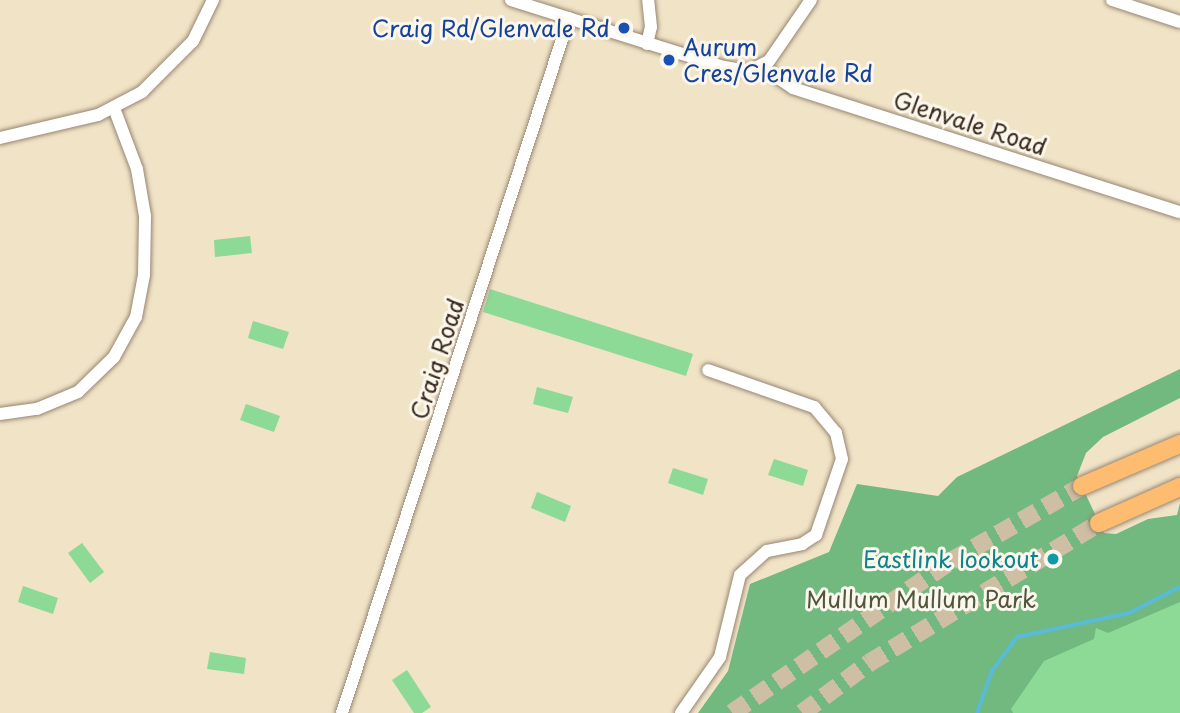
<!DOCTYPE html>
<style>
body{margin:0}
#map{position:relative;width:1180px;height:713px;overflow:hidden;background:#f1e3c6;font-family:"Playpen Sans",sans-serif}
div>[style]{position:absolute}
.green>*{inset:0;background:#8dd996}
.forest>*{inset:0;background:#72b97f}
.stream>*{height:3.5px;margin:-1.75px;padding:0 1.75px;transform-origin:1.75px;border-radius:1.75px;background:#59bbd7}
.highway-tunnel>*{height:18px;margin-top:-9px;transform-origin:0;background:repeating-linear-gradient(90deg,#cdbea4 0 18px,transparent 0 27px)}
.roads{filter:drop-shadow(0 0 2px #968672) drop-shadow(0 0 2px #968672)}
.minor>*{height:12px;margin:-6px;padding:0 6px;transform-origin:6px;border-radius:6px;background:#fff}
.highway>*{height:18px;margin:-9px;padding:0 9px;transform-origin:9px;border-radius:9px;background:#febc70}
.dots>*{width:19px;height:19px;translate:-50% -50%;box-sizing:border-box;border:4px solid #fbf7ec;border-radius:50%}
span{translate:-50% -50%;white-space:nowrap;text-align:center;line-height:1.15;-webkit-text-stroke:6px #fbf7ec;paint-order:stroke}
.transit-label{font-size:23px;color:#164399}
.right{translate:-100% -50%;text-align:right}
.left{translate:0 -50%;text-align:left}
.street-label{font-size:23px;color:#3b2a1e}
.culture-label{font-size:23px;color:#0d838f}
.park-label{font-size:23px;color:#50563c}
</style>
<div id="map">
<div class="green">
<i style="clip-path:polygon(250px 236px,252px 253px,215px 257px,214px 240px)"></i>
<i style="clip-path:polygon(490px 289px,693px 354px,686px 376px,483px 312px)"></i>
<i style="clip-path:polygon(253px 321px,289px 332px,283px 349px,248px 338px)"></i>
<i style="clip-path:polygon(537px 387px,573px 397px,568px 413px,533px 404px)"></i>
<i style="clip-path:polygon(246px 404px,280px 416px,274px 432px,240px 420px)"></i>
<i style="clip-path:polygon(774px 459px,808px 470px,803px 486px,768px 475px)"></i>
<i style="clip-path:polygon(673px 468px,708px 479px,703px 495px,668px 483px)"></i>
<i style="clip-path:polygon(537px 492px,571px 506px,565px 522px,531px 508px)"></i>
<i style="clip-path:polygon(82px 543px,104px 572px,90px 583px,68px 553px)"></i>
<i style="clip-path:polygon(23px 586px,58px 598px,53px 614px,18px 602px)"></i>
<i style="clip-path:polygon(1180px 592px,1180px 713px,981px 713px,1012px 656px)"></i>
<i style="clip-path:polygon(210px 652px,246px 658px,244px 674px,207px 669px)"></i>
<i style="clip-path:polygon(407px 670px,431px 707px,422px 713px,414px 713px,392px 680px)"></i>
</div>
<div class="forest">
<i style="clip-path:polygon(1180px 369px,1180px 398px,1103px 437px,1086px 453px,1077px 476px,1104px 533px,1116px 534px,1148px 519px,1177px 515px,1180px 503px,1180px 602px,1108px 633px,1096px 628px,1094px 639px,1044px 661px,1011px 709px,1013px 713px,698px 713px,728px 671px,750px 584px,829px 552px,857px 484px,938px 496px,957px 477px)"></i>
</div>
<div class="stream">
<i style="left:977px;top:713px;width:45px;rotate:-70.3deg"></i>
<i style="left:992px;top:671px;width:42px;rotate:-53.7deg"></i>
<i style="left:1017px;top:637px;width:115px;rotate:-12.1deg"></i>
<i style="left:1129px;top:613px;width:57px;rotate:-27deg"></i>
</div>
<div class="highway-tunnel">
<i style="left:732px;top:713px;width:267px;rotate:-34.8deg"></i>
<i style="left:951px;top:561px;width:151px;rotate:-29.8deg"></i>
<i style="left:802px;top:713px;width:84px;rotate:-36.7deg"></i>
<i style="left:869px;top:663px;width:269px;rotate:-31.3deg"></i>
</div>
<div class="roads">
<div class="minor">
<i style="left:511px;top:0;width:223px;rotate:17.5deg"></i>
<i style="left:724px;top:67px;width:25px;rotate:9deg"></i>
<i style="left:749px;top:71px;width:22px;rotate:-27deg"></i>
<i style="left:769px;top:61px;width:74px;rotate:-55.5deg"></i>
<i style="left:1112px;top:0;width:71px;rotate:17.9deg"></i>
<i style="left:647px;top:44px;width:17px;rotate:-77deg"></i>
<i style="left:651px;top:27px;width:27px;rotate:-96deg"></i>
<i style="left:762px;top:67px;width:37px;rotate:34deg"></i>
<i style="left:793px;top:88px;width:406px;rotate:17.8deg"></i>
<i style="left:0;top:138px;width:101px;rotate:-13.2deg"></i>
<i style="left:98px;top:115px;width:50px;rotate:-27.6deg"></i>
<i style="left:142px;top:92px;width:72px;rotate:-45deg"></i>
<i style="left:193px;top:41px;width:46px;rotate:-64deg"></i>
<i style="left:0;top:414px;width:37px;rotate:-8deg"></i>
<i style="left:37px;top:409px;width:44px;rotate:-22.5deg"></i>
<i style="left:78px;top:392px;width:50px;rotate:-44.2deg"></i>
<i style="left:114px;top:357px;width:46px;rotate:-61.2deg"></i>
<i style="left:136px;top:317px;width:43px;rotate:-79.2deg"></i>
<i style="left:144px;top:275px;width:59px;rotate:-89deg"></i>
<i style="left:145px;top:216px;width:48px;rotate:-99.7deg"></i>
<i style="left:137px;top:169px;width:65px;rotate:-110.7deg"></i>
<i style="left:342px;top:713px;width:731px;rotate:-71.91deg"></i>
<i style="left:681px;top:713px;width:68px;rotate:-55.1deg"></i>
<i style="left:720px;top:657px;width:84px;rotate:-76.3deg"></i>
<i style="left:740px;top:575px;width:36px;rotate:-42deg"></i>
<i style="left:767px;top:551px;width:36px;rotate:-11deg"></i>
<i style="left:802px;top:544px;width:17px;rotate:-33deg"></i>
<i style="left:816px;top:535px;width:80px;rotate:-71.1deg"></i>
<i style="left:842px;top:459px;width:27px;rotate:-103deg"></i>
<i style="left:836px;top:433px;width:34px;rotate:-130deg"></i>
<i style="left:814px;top:407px;width:112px;rotate:-160.8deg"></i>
</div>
<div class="highway">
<i style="left:1082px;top:486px;width:107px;rotate:-23.2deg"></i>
<i style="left:1099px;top:523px;width:89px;rotate:-24deg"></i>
</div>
</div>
<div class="dots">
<i style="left:624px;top:28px;background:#1a4fb4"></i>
<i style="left:669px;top:60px;background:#1a4fb4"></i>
<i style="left:1053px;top:559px;background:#0f9aa8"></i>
</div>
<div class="transit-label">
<span class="right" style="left:610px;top:28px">Craig Rd/Glenvale Rd</span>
<span class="left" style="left:683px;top:60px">Aurum<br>Cres/Glenvale Rd</span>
</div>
<div class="street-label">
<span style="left:970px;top:123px;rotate:18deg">Glenvale Road</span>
<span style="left:437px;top:359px;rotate:-72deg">Craig Road</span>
</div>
<div class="culture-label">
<span class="right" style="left:1039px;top:559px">Eastlink lookout</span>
</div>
<div class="park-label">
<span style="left:921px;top:599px">Mullum Mullum Park</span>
</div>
</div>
